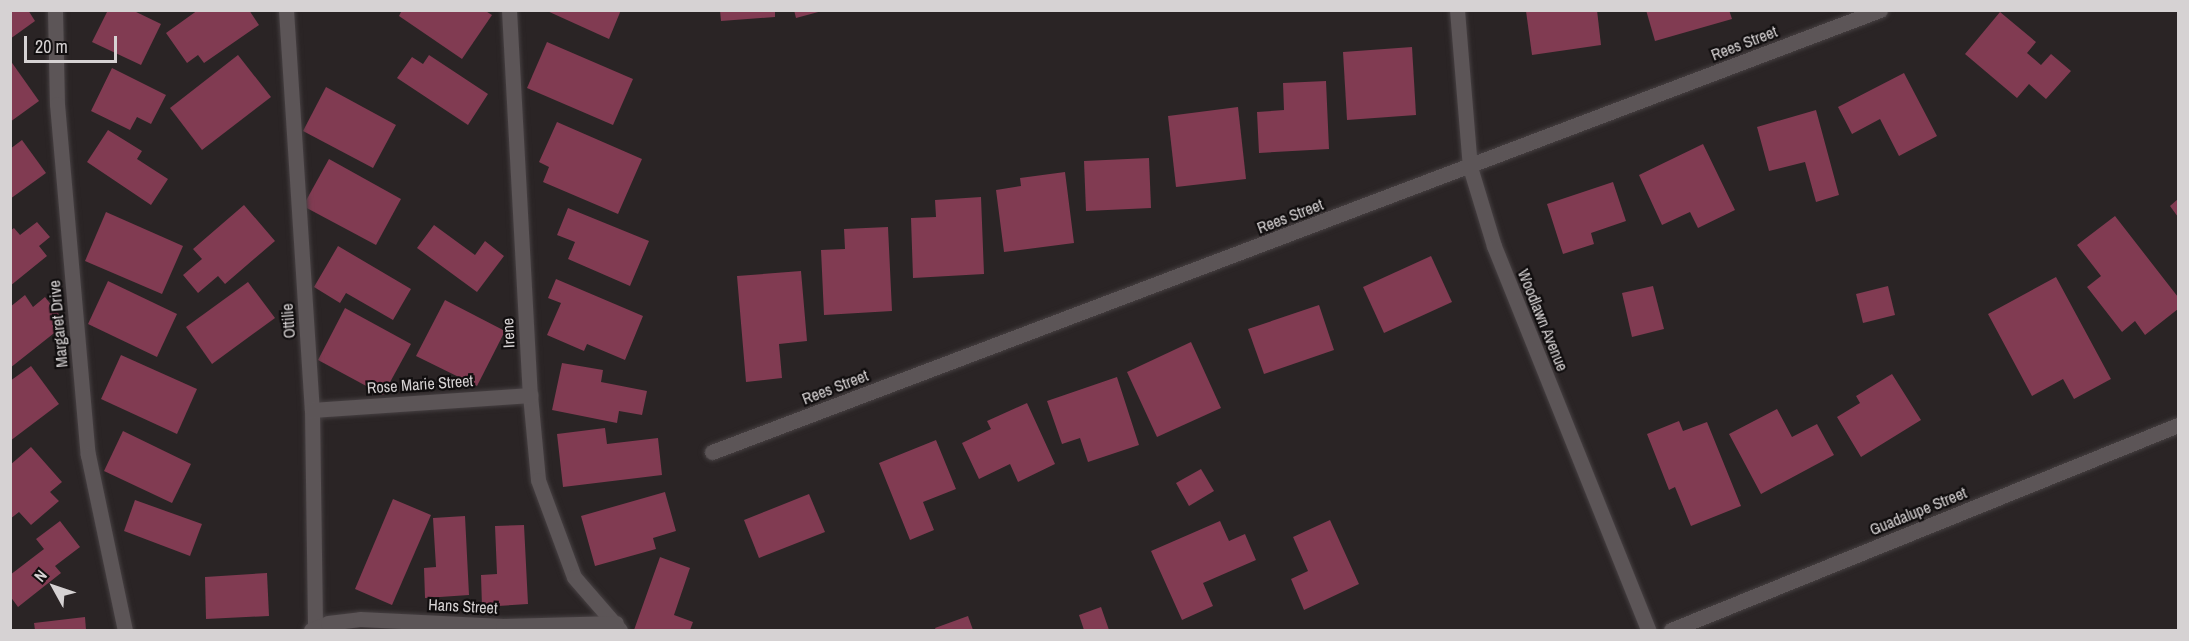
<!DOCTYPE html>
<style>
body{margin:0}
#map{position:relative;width:2189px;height:641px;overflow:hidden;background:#2a2425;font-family:"Archivo Narrow",sans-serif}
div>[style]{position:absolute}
.building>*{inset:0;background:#813b52}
.roads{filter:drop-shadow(0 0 2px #464042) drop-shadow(0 0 2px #464042)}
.street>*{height:15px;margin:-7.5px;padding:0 7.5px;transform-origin:7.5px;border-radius:7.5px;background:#5c5557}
span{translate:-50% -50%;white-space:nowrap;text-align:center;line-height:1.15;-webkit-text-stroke:4.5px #110e0f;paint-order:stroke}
.street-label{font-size:16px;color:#d6d2d3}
.frame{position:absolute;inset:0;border:12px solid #d6d2d3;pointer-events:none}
.north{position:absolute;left:24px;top:557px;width:60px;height:60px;-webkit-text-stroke:4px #110e0f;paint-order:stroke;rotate:310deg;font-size:16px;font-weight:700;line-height:24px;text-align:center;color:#d6d2d3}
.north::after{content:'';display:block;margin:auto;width:21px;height:27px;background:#d6d2d3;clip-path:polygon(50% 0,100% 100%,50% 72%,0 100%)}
.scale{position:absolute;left:24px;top:36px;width:93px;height:27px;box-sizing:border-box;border:3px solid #d6d2d3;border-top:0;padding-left:8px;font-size:18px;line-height:21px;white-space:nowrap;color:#d6d2d3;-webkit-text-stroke:4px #110e0f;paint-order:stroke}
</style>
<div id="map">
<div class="building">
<i style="clip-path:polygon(10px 10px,28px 10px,35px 21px,10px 39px)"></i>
<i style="clip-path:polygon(108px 10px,132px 10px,161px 24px,141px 65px,92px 42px)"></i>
<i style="clip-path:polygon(198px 10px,249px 10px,259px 25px,204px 63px,198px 55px,187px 63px,166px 33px)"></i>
<i style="clip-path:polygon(402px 10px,484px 10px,492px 15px,462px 59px,399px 16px)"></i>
<i style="clip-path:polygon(545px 10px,621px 10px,609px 39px)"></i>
<i style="clip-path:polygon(720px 10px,775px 10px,775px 17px,721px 21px)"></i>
<i style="clip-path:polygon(794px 10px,822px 10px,822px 11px,796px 18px)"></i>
<i style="clip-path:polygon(1597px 10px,1601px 45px,1532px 55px,1526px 11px)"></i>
<i style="clip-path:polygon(1646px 10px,1729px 10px,1732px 19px,1655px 41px)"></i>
<i style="clip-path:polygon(2000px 12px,2036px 42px,2027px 53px,2041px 65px,2051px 54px,2071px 71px,2046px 99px,2029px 84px,2017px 98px,1965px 54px)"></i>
<i style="clip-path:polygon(547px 42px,633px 79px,613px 125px,527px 88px)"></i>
<i style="clip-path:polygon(1412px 47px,1416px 115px,1347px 120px,1343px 52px)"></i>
<i style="clip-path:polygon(238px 55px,271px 97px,202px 150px,170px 108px)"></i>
<i style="clip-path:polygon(429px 55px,488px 94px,468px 125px,397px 78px,412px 57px,423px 64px)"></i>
<i style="clip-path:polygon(10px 60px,39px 101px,10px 122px)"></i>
<i style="clip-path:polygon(112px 68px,166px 95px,151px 124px,137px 117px,130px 130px,91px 111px)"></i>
<i style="clip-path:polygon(1904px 73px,1937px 136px,1899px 156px,1880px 119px,1852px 134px,1838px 107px)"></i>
<i style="clip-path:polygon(1326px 81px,1329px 149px,1259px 153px,1257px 112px,1284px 110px,1283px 83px)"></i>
<i style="clip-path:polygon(326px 87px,396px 125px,373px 168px,303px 131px)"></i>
<i style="clip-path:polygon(1238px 107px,1246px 179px,1176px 187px,1168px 116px)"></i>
<i style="clip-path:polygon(1816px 110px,1839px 195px,1816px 202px,1805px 162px,1769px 171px,1757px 127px)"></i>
<i style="clip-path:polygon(557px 122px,642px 159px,618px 214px,543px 182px,549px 167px,539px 162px)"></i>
<i style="clip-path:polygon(108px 130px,142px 151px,137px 159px,168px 179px,151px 205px,87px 162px)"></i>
<i style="clip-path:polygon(22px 140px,46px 173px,10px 199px,10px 149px)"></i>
<i style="clip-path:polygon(1703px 144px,1735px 210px,1698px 228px,1690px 212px,1662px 225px,1639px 175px)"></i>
<i style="clip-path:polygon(1149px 158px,1151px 208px,1086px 211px,1084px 161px)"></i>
<i style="clip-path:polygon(329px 159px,401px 199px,376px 245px,303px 206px)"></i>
<i style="clip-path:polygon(1065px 172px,1074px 243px,1004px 252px,996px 190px,1021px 186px,1020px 178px)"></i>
<i style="clip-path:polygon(1613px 182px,1626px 221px,1591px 233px,1594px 244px,1563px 254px,1547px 204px)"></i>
<i style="clip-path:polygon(981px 197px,984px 274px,913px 278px,911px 218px,936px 217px,935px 200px)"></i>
<i style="clip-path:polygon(2178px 199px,2178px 217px,2170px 206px)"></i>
<i style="clip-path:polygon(244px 205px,275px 241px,225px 284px,218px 276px,198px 293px,183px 275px,202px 259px,193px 249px)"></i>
<i style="clip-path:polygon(568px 208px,649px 241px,630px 286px,568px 259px,575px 242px,557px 235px)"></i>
<i style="clip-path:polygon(106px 212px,183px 246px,162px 294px,85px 261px)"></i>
<i style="clip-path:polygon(2115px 216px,2178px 297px,2178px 309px,2145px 335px,2135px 321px,2122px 332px,2087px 287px,2101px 276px,2077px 245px)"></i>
<i style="clip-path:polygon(37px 222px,50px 237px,39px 246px,47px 256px,10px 286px,10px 231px,14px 228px,20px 235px)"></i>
<i style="clip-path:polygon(434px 225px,475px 255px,485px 241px,504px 256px,477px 292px,417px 248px)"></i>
<i style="clip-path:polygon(888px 227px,892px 311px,824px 315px,821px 250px,845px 249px,844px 229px)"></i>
<i style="clip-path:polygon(338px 246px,411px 289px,393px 320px,346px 293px,340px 303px,314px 287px)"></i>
<i style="clip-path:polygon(1431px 256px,1452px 302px,1384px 333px,1363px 287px)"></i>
<i style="clip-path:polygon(801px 271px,807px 341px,779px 344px,782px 378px,746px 382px,737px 276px)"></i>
<i style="clip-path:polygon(2056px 277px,2111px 379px,2074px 399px,2063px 379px,2032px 396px,1988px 314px)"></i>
<i style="clip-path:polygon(556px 279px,643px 316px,625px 360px,587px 344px,584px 351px,547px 335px,561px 303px,548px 298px)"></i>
<i style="clip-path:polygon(108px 281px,177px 314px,157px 357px,88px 324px)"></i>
<i style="clip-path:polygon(248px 282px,275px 318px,212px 364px,186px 327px)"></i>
<i style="clip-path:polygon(1653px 286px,1664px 329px,1632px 337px,1622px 293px)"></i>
<i style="clip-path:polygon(1888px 286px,1895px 315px,1863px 323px,1856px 294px)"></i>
<i style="clip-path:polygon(25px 295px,33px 307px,45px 297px,61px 317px,52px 324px,58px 330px,10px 368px,10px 307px)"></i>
<i style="clip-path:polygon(445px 300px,505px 331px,477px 386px,416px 356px)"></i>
<i style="clip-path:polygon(1319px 305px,1334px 350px,1264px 374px,1248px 329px)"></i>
<i style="clip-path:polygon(345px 308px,411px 344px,383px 395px,318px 360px)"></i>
<i style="clip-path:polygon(1191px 342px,1221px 408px,1157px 437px,1127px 372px)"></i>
<i style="clip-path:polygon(121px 355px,197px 389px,177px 434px,101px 399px)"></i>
<i style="clip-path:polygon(562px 363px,603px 370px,601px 382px,647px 391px,642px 415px,619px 411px,617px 423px,552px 410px)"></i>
<i style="clip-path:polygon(31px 366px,59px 404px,10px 441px,10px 381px)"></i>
<i style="clip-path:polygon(1892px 374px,1921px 420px,1861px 457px,1837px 417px,1860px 403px,1856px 396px)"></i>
<i style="clip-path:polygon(1117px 377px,1139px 445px,1088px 462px,1080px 438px,1062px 444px,1047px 401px)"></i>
<i style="clip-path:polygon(1027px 403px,1055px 464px,1018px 482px,1010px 464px,979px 479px,962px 443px,991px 429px,987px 421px)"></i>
<i style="clip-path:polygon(1777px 409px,1792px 437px,1817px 424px,1834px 455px,1761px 494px,1729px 434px)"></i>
<i style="clip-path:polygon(1679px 421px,1683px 431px,1707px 422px,1741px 506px,1691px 526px,1675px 487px,1669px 490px,1647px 434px)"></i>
<i style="clip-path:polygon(605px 428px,607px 444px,658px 438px,662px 475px,563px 487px,557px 434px)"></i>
<i style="clip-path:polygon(123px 431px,191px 464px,172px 503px,104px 471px)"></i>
<i style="clip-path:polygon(936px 440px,956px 489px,923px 502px,934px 530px,910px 540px,879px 463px)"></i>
<i style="clip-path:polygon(31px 447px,62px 482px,50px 492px,59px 501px,31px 525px,19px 512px,10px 519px,10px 465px)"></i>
<i style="clip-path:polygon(1201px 469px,1214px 491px,1189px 506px,1176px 483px)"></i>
<i style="clip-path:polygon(665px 492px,676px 531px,653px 538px,656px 549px,595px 566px,581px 516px)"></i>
<i style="clip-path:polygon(809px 494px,825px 532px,759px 558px,744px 520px)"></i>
<i style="clip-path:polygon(393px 499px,431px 515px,392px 605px,355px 589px)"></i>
<i style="clip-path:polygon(135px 500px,202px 524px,190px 556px,124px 531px)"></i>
<i style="clip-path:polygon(465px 516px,469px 595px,425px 598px,424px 568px,436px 567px,433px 518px)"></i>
<i style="clip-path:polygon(1330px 520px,1359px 584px,1304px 610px,1291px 579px,1308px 571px,1293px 537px)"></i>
<i style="clip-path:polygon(60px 521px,80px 547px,55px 566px,61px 573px,18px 607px,10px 596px,10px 575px,44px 549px,36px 539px)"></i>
<i style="clip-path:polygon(1220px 521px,1229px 541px,1245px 534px,1256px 560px,1203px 583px,1213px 606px,1182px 620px,1151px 551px)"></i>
<i style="clip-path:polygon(524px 525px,528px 604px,482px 607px,481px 575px,497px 574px,495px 526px)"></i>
<i style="clip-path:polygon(660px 557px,690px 568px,674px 615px,693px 622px,690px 630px,634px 630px)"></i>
<i style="clip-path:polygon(267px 573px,269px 616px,206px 619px,205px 577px)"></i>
<i style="clip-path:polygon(1101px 607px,1109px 630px,1084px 630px,1079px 615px)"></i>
<i style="clip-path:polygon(968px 616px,973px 630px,936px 630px,935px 628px)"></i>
<i style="clip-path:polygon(85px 617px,86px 630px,35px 630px,34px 623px)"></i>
</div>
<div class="roads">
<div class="street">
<i style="left:55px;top:10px;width:94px;rotate:88.8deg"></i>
<i style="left:57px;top:104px;width:352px;rotate:85deg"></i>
<i style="left:88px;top:455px;width:179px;rotate:78.1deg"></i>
<i style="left:286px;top:10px;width:401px;rotate:86.3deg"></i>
<i style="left:312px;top:410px;width:220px;rotate:89.2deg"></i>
<i style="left:509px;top:10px;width:386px;rotate:86.9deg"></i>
<i style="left:530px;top:395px;width:85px;rotate:84.6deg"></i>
<i style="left:538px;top:480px;width:103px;rotate:69.6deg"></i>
<i style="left:574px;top:577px;width:70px;rotate:49deg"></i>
<i style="left:1457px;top:10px;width:158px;rotate:85.3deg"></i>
<i style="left:1470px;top:167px;width:83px;rotate:73.1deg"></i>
<i style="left:1494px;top:246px;width:414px;rotate:68.1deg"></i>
<i style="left:312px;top:410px;width:219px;rotate:-3.9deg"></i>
<i style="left:712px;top:452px;width:1249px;rotate:-20.73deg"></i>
<i style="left:311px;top:630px;width:18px;rotate:-22deg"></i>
<i style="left:328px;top:623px;width:32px;rotate:-7deg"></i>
<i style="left:360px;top:619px;width:143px;rotate:2.8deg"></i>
<i style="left:503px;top:626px;width:113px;rotate:-1.5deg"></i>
<i style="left:1671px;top:630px;width:547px;rotate:-22.02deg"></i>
</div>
</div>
<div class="street-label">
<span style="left:1744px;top:43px;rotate:-21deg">Rees Street</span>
<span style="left:1290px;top:216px;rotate:-21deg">Rees Street</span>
<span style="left:1543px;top:320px;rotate:68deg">Woodlawn Avenue</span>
<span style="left:288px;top:321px;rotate:-94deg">Ottilie</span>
<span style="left:58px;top:324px;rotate:-95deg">Margaret Drive</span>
<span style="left:508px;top:333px;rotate:-93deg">Irene</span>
<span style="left:420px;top:384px;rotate:-4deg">Rose Marie Street</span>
<span style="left:835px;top:387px;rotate:-21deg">Rees Street</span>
<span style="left:1918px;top:511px;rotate:-22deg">Guadalupe Street</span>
<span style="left:463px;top:606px;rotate:3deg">Hans Street</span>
</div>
<div class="frame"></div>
<div class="north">N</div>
<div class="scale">20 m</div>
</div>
